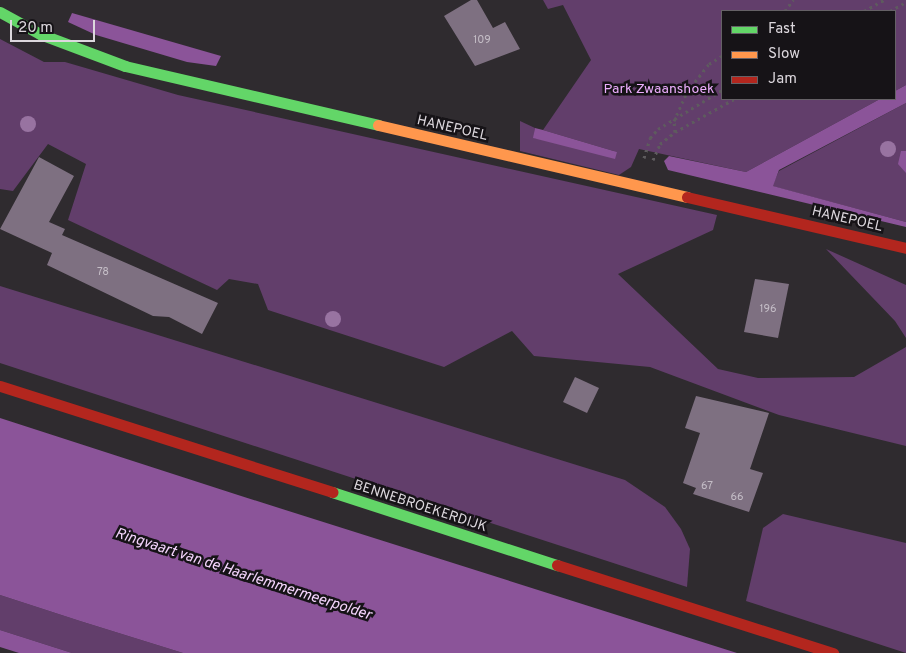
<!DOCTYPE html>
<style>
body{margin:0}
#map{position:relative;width:906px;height:653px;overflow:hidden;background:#2f2b2f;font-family:Overpass,sans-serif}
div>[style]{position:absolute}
.green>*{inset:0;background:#623e6b}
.water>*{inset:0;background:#8b5499}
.building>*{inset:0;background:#7e7081}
.path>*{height:3px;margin-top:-1.5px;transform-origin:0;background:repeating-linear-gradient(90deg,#5e5b5e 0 2.5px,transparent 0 6.5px)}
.fast>*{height:11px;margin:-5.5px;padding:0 5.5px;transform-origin:5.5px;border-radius:5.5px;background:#63d668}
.slow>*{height:11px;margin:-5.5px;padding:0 5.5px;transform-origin:5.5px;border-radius:5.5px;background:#ff974d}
.jam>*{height:11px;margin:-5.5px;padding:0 5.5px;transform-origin:5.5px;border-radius:5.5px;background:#b3261e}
.trees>*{width:16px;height:16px;margin:-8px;border-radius:50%;background:#9873a1}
span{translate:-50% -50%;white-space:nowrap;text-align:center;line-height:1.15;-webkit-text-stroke:5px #161317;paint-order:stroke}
.number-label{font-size:11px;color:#c4bdc6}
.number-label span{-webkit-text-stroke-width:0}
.park-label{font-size:14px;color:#edaefe}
.street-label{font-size:14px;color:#dcd7dd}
.water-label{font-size:15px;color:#f4d4fc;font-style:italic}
.legend{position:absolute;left:721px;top:10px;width:175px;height:90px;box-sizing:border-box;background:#161317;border:1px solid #656166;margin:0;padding:6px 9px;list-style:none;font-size:15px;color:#dcd7dd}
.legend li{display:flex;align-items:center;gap:10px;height:25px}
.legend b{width:25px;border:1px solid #656166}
.scale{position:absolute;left:10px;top:20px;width:85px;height:22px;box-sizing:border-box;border:2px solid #dcd7dd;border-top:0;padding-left:6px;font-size:15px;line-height:18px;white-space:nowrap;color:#dcd7dd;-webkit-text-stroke:4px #161317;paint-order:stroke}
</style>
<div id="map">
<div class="green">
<i style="clip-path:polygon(543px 0,906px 0,906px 85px,895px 91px,895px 11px,722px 11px,722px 99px,880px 99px,746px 172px,639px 149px,631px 167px,619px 175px,520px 151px,520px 121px,535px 128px,534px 138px,617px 152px,543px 130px,591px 60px,563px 5px,548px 9px)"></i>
<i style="clip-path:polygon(0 39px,44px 62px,65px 62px,178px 95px,717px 215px,713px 230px,618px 274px,718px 369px,758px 378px,854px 377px,906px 347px,906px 446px,779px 415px,650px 367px,534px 356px,512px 331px,444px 367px,268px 310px,258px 284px,229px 279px,217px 290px,68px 220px,86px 164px,48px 144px,13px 191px,0 189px)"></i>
<i style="clip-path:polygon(906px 103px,906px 222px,772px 186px,779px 171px)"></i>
<i style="clip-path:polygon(826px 249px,906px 285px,906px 338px,895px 321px)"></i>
<i style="clip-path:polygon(0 286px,625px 480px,665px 507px,681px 529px,690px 549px,687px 587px,0 363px)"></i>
<i style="clip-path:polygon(783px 514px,906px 543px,906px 653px,746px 601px,763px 528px)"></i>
<i style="clip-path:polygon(0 595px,80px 621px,183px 653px,72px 653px,0 630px)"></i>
</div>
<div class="water">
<i style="clip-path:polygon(72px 13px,221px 56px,216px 66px,187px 62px,96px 35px,68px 22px)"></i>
<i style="clip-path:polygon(906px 85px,906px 103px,779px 170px,773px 186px,906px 222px,906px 227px,668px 170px,664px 161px,669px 156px,746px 172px,880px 99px,895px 99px,895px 91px)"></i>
<i style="clip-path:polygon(535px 128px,543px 130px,617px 152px,615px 159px,533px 138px)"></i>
<i style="clip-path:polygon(901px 151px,906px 151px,906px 173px,898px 164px)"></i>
<i style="clip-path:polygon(0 418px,238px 495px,737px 653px,183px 653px,80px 621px,0 595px)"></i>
<i style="clip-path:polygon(0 630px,72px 653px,19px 653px,0 647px)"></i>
</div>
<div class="building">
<i style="clip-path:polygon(471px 0,477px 0,493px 28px,505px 22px,520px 49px,475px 66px,444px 16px)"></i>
<i style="clip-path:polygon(39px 157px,74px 176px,49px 222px,65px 229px,62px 235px,218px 303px,202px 334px,169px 317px,153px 316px,47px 265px,52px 253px,0 229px)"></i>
<i style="clip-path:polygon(755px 279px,789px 284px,778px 338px,744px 332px)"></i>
<i style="clip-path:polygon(575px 377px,599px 388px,587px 413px,563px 402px)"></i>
<i style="clip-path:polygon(696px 396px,769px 413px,750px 469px,763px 473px,749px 512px,693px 494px,696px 488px,683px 483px,700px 433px,685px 428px)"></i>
</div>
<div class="path">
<i style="left:785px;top:11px;width:14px;rotate:-54deg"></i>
<i style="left:864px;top:11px;width:23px;rotate:-29deg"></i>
<i style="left:890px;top:11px;width:18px;rotate:-29deg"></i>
<i style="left:675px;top:132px;width:11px;rotate:-95deg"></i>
<i style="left:674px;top:121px;width:32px;rotate:-66deg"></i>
<i style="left:687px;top:92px;width:36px;rotate:-52deg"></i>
<i style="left:709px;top:64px;width:15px;rotate:-32deg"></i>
<i style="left:644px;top:158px;width:21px;rotate:-73deg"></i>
<i style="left:650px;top:138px;width:12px;rotate:-48deg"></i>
<i style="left:658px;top:129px;width:75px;rotate:-31.4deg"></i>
<i style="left:653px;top:160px;width:17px;rotate:-66deg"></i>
<i style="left:660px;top:144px;width:19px;rotate:-39deg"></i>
<i style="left:675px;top:132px;width:68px;rotate:-29.2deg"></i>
</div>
<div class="fast">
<i style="left:0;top:12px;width:46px;rotate:28.8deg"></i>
<i style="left:40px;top:34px;width:91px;rotate:20.6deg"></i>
<i style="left:125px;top:66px;width:260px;rotate:13.1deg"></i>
<i style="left:332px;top:492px;width:237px;rotate:18deg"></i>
</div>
<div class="slow">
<i style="left:378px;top:125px;width:317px;rotate:13.1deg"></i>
</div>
<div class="jam">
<i style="left:687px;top:197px;width:225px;rotate:13.1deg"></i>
<i style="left:0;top:386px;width:349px;rotate:17.7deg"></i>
<i style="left:557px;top:565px;width:290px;rotate:17.7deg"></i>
</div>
<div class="trees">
<i style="left:28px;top:124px"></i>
<i style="left:888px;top:149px"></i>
<i style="left:333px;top:319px"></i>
</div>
<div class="number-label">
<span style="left:482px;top:40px">109</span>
<span style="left:103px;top:272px">78</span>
<span style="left:768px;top:309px">196</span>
<span style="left:707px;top:486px">67</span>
<span style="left:737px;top:497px">66</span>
</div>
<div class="park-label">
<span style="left:659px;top:90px">Park Zwaanshoek</span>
</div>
<div class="street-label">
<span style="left:452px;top:129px;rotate:13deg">HANEPOEL</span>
<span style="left:847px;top:220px;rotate:13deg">HANEPOEL</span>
<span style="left:420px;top:507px;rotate:18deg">BENNEBROEKERDIJK</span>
</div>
<div class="water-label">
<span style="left:243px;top:575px;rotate:18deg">Ringvaart van de Haarlemmermeerpolder</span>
</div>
<ul class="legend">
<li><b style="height:6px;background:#63d668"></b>Fast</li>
<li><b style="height:6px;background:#ff974d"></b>Slow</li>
<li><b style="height:6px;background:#b3261e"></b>Jam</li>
</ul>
<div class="scale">20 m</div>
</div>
